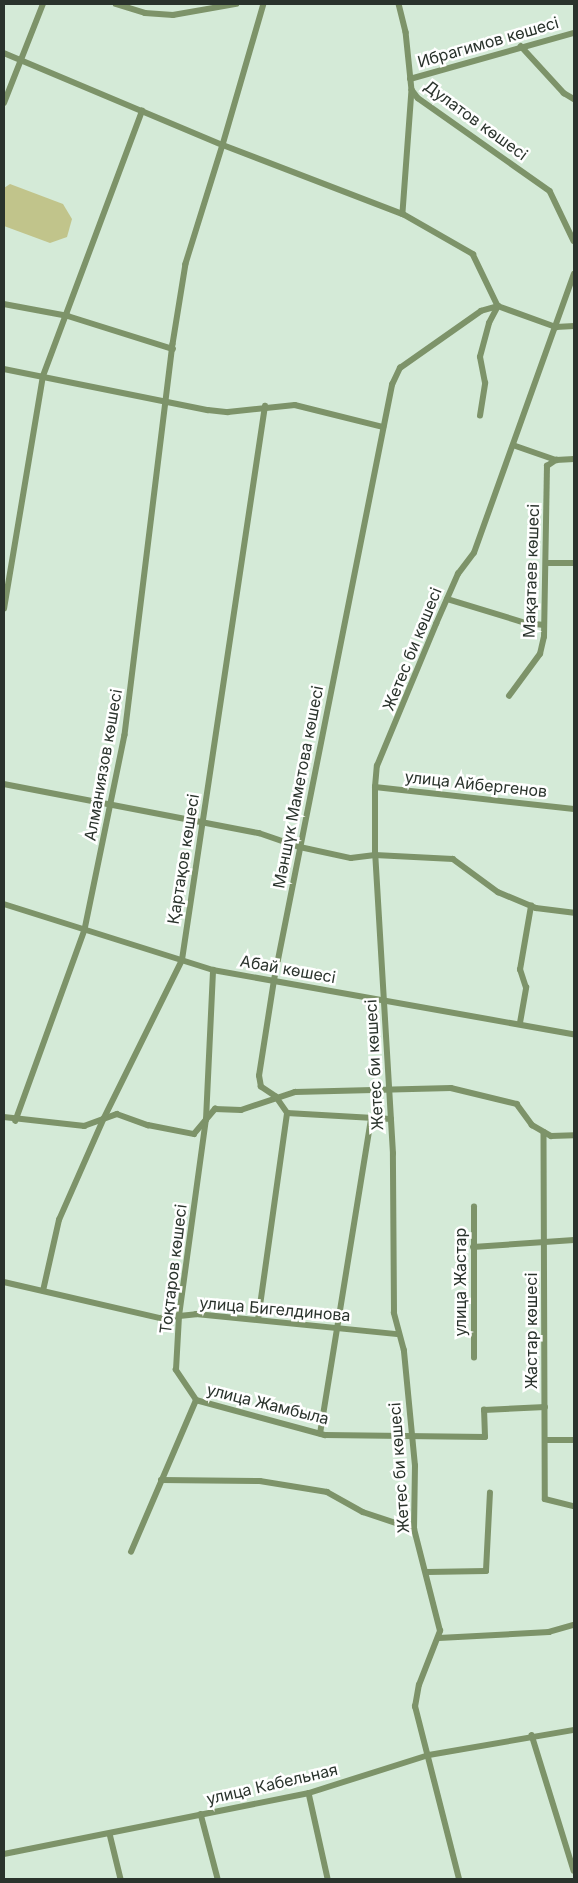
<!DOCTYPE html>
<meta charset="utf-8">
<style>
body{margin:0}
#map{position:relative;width:578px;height:1883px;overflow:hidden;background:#d4ead7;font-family:Inter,sans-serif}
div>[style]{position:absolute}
.green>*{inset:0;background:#c1c48b}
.minor>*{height:5.5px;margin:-2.75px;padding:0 2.75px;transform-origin:2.75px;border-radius:2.75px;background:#7d9369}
span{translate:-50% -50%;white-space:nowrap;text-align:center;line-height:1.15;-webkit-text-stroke:5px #fff;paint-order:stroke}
.street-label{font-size:16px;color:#2a332c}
.frame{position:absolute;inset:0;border:5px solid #2a332c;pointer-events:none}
</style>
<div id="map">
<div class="green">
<i style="clip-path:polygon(10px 184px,63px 204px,72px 219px,67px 237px,50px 243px,4px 226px,4px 188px)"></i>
</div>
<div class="minor">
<i style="left:116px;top:4px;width:30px;rotate:17deg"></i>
<i style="left:145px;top:13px;width:28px;rotate:4deg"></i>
<i style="left:173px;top:15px;width:64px;rotate:-9.9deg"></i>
<i style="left:264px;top:4px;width:147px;rotate:106.2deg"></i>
<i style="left:223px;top:145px;width:193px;rotate:21deg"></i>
<i style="left:399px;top:4px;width:29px;rotate:76deg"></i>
<i style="left:406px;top:32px;width:58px;rotate:84.1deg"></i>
<i style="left:412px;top:90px;width:10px;rotate:53deg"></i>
<i style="left:418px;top:98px;width:161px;rotate:35.2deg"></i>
<i style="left:550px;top:191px;width:55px;rotate:64.4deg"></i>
<i style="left:521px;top:46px;width:64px;rotate:47.5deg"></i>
<i style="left:564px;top:93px;width:12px;rotate:31deg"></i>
<i style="left:4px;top:53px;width:238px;rotate:22.8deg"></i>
<i style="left:223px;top:145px;width:125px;rotate:107.3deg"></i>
<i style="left:186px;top:264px;width:81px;rotate:99.2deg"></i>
<i style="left:173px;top:344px;width:394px;rotate:97deg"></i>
<i style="left:125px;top:735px;width:199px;rotate:101.6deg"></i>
<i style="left:85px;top:930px;width:203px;rotate:109.9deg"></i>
<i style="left:410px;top:79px;width:170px;rotate:-15.7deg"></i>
<i style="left:412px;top:90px;width:124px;rotate:94.2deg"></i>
<i style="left:403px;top:214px;width:81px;rotate:29.7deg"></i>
<i style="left:473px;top:254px;width:58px;rotate:64.3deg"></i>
<i style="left:4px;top:103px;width:106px;rotate:-68.5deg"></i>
<i style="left:4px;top:304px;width:65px;rotate:10.6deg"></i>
<i style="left:68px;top:316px;width:110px;rotate:17.4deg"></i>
<i style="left:498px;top:306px;width:62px;rotate:19.9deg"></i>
<i style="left:556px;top:327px;width:18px;rotate:-3deg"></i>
<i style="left:4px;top:369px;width:208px;rotate:11.4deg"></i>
<i style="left:208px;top:410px;width:20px;rotate:6deg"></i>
<i style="left:228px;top:412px;width:67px;rotate:-6deg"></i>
<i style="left:295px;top:405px;width:91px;rotate:14deg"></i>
<i style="left:480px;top:416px;width:33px;rotate:-81deg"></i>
<i style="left:485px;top:383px;width:26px;rotate:-101deg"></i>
<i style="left:480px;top:357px;width:35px;rotate:-75deg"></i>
<i style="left:489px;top:323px;width:19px;rotate:-62deg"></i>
<i style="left:513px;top:445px;width:46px;rotate:19.2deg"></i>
<i style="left:546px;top:563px;width:28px"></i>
<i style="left:447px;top:599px;width:83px;rotate:16.9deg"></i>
<i style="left:526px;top:623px;width:18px;rotate:6deg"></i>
<i style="left:4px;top:609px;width:236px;rotate:-80.5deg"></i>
<i style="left:43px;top:376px;width:283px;rotate:-69.5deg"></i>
<i style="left:509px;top:696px;width:52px;rotate:-53.6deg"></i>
<i style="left:540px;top:654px;width:17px;rotate:-77deg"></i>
<i style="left:544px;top:637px;width:171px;rotate:-89deg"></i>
<i style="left:547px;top:466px;width:11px;rotate:-34deg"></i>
<i style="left:556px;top:460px;width:18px;rotate:-3deg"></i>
<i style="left:4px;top:784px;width:260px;rotate:10.9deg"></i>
<i style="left:259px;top:833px;width:43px;rotate:18.9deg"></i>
<i style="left:300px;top:847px;width:52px;rotate:12.2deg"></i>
<i style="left:351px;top:858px;width:24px;rotate:-7deg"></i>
<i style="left:375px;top:855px;width:78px;rotate:2.9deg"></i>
<i style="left:453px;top:859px;width:56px;rotate:36.3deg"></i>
<i style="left:498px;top:892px;width:41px;rotate:22.8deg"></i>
<i style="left:536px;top:908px;width:38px;rotate:7deg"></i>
<i style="left:375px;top:787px;width:200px;rotate:6.3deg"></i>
<i style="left:4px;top:904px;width:219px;rotate:17.5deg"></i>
<i style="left:213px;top:970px;width:367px;rotate:10.1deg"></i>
<i style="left:520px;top:1023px;width:36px;rotate:-80deg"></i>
<i style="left:526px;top:988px;width:19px;rotate:-108deg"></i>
<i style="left:520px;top:970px;width:65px;rotate:-80.2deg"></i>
<i style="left:287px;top:1113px;width:104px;rotate:3.3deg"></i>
<i style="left:4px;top:1117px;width:81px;rotate:6.4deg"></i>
<i style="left:84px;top:1126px;width:35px;rotate:-20deg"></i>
<i style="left:117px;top:1114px;width:33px;rotate:20deg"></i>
<i style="left:148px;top:1125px;width:47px;rotate:11.1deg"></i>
<i style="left:194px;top:1134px;width:33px;rotate:-50deg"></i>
<i style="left:215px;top:1109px;width:26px;rotate:2deg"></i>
<i style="left:241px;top:1110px;width:57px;rotate:-18.4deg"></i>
<i style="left:295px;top:1092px;width:156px;rotate:-1.5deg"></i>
<i style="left:451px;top:1088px;width:68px;rotate:13.6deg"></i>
<i style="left:517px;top:1104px;width:26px;rotate:54deg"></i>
<i style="left:532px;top:1125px;width:22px;rotate:30deg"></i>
<i style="left:551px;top:1136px;width:23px;rotate:-2deg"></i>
<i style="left:544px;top:1132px;width:367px;rotate:89.8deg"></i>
<i style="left:545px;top:1499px;width:30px;rotate:14deg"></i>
<i style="left:473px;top:1247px;width:101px;rotate:-4deg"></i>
<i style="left:4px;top:1282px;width:160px;rotate:13deg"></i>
<i style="left:160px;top:1318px;width:36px;rotate:-6deg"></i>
<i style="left:196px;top:1314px;width:202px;rotate:5.7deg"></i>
<i style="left:43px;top:1291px;width:73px;rotate:-77.3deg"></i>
<i style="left:59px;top:1220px;width:111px;rotate:-66.2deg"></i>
<i style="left:104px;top:1118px;width:176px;rotate:-63.7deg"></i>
<i style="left:182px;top:960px;width:560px;rotate:-81.48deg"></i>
<i style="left:258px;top:1320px;width:209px;rotate:-82deg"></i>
<i style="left:287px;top:1113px;width:19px;rotate:-125deg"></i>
<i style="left:276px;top:1097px;width:18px;rotate:-146deg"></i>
<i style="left:261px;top:1087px;width:11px;rotate:-100deg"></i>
<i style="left:259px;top:1076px;width:97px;rotate:-81.1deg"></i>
<i style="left:274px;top:980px;width:607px;rotate:-78.78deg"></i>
<i style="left:392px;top:385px;width:19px;rotate:-65deg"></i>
<i style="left:400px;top:368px;width:99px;rotate:-35.1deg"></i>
<i style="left:481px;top:311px;width:18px;rotate:-16deg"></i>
<i style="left:474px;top:1358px;width:151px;rotate:-90deg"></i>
<i style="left:196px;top:1400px;width:134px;rotate:15.2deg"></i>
<i style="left:325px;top:1435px;width:160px;rotate:0.7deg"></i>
<i style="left:485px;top:1437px;width:27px;rotate:-92deg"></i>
<i style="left:484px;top:1410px;width:61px;rotate:-2.8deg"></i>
<i style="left:320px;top:1434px;width:319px;rotate:-80.8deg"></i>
<i style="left:545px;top:1440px;width:29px"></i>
<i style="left:161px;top:1480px;width:99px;rotate:0.6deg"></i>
<i style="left:260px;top:1481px;width:68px;rotate:9.3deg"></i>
<i style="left:327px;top:1492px;width:41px;rotate:29.1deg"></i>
<i style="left:363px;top:1512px;width:54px;rotate:18.4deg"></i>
<i style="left:131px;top:1552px;width:165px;rotate:-66.8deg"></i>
<i style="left:196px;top:1400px;width:36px;rotate:-124deg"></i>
<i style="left:176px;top:1370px;width:54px;rotate:-86.8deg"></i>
<i style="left:179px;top:1316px;width:198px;rotate:-82.2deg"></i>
<i style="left:206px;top:1120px;width:150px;rotate:-87.3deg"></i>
<i style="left:427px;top:1572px;width:59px;rotate:-1deg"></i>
<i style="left:486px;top:1571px;width:78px;rotate:-87.1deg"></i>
<i style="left:439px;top:1638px;width:110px;rotate:-3.1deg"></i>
<i style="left:549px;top:1632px;width:26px;rotate:-16deg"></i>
<i style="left:532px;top:1735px;width:142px;rotate:72.8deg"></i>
<i style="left:309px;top:1793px;width:88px;rotate:77.5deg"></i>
<i style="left:201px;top:1814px;width:67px;rotate:75.3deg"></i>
<i style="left:110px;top:1834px;width:46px;rotate:76.3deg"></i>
<i style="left:4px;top:1854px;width:311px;rotate:-11.3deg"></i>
<i style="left:309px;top:1793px;width:126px;rotate:-17.6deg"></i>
<i style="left:429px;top:1755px;width:147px;rotate:-9.8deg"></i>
<i style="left:459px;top:1879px;width:178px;rotate:-104.3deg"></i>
<i style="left:415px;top:1707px;width:22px;rotate:-80deg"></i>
<i style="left:419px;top:1685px;width:58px;rotate:-68.7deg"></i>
<i style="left:440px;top:1631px;width:105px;rotate:-104.3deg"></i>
<i style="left:414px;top:1529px;width:63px;rotate:-89.1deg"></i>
<i style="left:415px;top:1466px;width:116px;rotate:-95.5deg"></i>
<i style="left:404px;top:1351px;width:39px;rotate:-105deg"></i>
<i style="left:394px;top:1313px;width:159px;rotate:-90.4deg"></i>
<i style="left:393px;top:1154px;width:300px;rotate:-93.4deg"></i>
<i style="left:375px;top:855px;width:68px;rotate:-90deg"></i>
<i style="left:375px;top:787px;width:21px;rotate:-85deg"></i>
<i style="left:377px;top:766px;width:154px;rotate:-67.4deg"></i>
<i style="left:436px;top:624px;width:55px;rotate:-66.3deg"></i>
<i style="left:458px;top:574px;width:26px;rotate:-53deg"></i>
<i style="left:474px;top:553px;width:296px;rotate:-70.3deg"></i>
</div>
<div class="street-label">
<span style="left:488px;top:42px;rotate:-16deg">Ибрагимов көшесі</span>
<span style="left:476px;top:120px;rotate:36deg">Дулатов көшесі</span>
<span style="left:531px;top:571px;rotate:-88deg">Мақатаев көшесі</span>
<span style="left:412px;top:649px;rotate:-68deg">Жетес би көшесі</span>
<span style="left:103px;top:765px;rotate:-80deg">Алманиязов көшесі</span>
<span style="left:476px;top:784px;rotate:6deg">улица Айбергенов</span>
<span style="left:298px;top:787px;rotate:-79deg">Мәншүк Маметова көшесі</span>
<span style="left:183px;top:859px;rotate:-81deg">Қартақов көшесі</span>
<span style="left:288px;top:969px;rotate:10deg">Абай көшесі</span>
<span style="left:374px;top:1065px;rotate:-93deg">Жетес би көшесі</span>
<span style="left:173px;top:1269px;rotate:-83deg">Тоқтаров көшесі</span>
<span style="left:460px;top:1282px;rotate:-90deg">улица Жастар</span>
<span style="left:275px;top:1309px;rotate:5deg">улица Бигелдинова</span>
<span style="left:531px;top:1331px;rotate:-90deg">Жастар көшесі</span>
<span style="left:268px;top:1404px;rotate:14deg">улица Жамбыла</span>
<span style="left:399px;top:1468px;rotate:-94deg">Жетес би көшесі</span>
<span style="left:272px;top:1784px;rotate:-13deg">улица Кабельная</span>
</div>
<div class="frame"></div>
</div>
